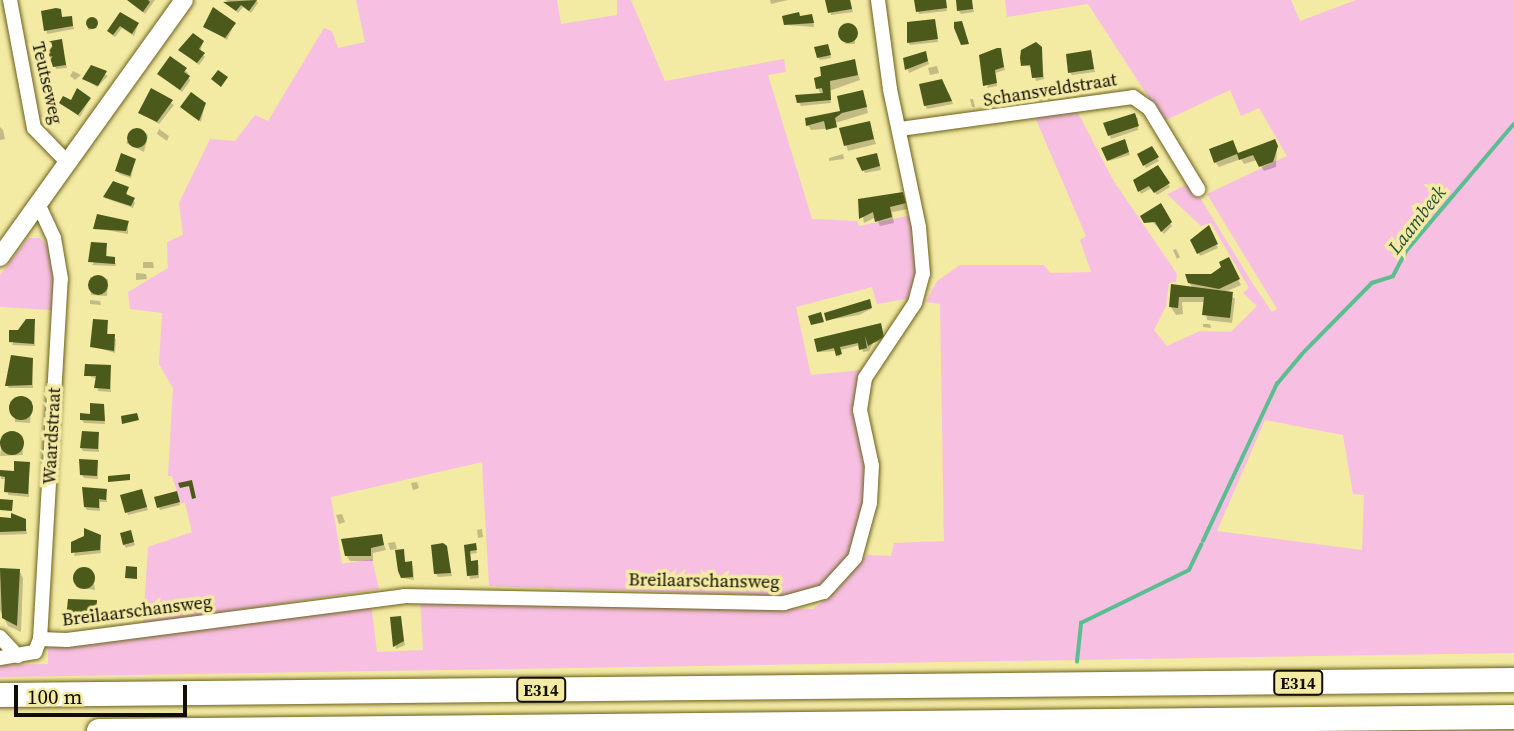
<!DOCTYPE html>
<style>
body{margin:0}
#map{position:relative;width:1514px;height:731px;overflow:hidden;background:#f3eaa4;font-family:"Source Serif 4",serif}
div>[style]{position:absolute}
.green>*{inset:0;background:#f7bfe1}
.shadow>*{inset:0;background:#0003}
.stream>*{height:3.5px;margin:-1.75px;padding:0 1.75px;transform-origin:1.75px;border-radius:1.75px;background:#5cbe90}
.building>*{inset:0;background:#4b5a1a}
.round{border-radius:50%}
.roads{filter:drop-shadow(0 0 2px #6a601a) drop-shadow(0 0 2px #6a601a)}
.minor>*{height:14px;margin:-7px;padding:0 7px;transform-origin:7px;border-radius:7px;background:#fff}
.tertiary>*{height:18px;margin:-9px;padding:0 9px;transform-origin:9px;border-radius:9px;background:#fff}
.motorway>*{height:24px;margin:-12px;padding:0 12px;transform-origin:12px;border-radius:12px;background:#fff}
span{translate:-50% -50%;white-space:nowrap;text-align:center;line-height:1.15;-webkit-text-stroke:7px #f3eaa4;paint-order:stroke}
.shield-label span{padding:2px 5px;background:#f3eaa4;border:2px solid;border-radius:5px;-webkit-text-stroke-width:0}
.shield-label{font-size:16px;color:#110d00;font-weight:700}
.street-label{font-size:18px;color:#110d00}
.water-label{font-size:19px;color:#214b37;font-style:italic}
.scale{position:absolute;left:14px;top:685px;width:173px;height:32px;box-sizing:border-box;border:4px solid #110d00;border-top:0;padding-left:9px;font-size:21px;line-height:24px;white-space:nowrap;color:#110d00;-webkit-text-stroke:5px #f3eaa4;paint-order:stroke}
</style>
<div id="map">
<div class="green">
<i style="clip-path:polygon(356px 0,557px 0,561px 24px,617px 15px,617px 0,631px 0,665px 81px,784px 59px,786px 72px,768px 75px,812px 219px,857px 221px,859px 226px,907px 216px,913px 220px,919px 271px,911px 298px,877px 304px,872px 287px,796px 307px,811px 375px,863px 370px,868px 491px,851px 555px,827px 584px,795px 594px,761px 595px,489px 586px,482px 462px,331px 497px,342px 564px,372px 559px,379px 589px,143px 625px,148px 547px,192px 532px,185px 503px,181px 504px,172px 476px,168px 476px,173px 388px,159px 364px,162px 313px,130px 309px,128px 292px,168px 268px,167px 242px,183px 235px,179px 203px,210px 139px,235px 141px,255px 115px,268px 121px,324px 28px,332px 31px,338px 48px,365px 42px)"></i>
<i style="clip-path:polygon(evenodd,1005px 0,1291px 0,1300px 21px,1356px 0,1514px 0,1514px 653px,0 677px,0 665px,48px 664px,48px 648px,61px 644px,371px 603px,377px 652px,423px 650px,420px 598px,813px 609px,838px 589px,867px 555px,891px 556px,894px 543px,944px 541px,940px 304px,926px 302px,937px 281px,960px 265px,1044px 265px,1050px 273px,1091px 272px,1080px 240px,1086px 236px,1034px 115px,1076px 109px,1113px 180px,1177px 274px,1176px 282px,1169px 283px,1166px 306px,1154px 330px,1167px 346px,1200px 331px,1231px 332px,1257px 306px,1243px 293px,1249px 288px,1211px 223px,1201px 226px,1167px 194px,1191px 183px,1253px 284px,1272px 312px,1277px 309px,1207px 194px,1287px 156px,1259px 108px,1241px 116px,1230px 90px,1164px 121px,1088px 4px,1007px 17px,1005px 0,1265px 420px,1343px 435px,1353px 494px,1364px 495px,1362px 550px,1217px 531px,1265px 420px)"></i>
<i style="clip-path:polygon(28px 238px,40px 238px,48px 246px,54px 267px,53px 310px,0 307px,0 275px)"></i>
</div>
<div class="shadow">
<i style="clip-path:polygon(127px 0,155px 0,145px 14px)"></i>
<i style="clip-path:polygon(226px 0,256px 0,258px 3px,251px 13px,243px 7px,238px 13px)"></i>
<i style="clip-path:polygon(770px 0,788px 0,771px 4px)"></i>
<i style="clip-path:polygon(829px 0,850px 0,853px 12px,831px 15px)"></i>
<i style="clip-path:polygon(916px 0,946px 0,947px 11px,919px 14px)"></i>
<i style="clip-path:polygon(972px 3px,974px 12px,961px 14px,959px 11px)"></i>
<i style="clip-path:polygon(60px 10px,63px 19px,71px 18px,74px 29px,47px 34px,43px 12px)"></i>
<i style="clip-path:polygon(121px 14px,138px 25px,134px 36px,122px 28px,115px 37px,111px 34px)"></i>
<i style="clip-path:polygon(94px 18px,97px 28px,88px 30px,88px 19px)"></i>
<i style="clip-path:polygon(813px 19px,814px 27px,786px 25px)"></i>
<i style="clip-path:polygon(934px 21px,938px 42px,910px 45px,908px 42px)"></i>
<i style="clip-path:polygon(234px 24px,227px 40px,205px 26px)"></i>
<i style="clip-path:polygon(843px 25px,854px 27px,855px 44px,845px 44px)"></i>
<i style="clip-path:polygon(61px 41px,67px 68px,56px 69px,55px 66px)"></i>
<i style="clip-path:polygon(203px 42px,200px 52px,205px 57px,199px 65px,180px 50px)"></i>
<i style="clip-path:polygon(1041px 48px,1044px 79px,1036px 81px,1032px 67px,1023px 65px)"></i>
<i style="clip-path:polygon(829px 49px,831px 58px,820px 60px,818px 57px)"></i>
<i style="clip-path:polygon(1000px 50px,1005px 70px,995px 73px,997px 86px,987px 88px)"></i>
<i style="clip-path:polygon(1091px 52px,1095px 72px,1072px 75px,1070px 72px)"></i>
<i style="clip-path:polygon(925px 53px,929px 64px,909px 73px,905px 59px)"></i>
<i style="clip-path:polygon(171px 58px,188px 73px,190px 81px,182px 92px,159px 74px)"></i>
<i style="clip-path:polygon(854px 61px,860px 80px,829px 91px,831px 103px,801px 106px,799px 102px,821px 95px,818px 88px)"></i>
<i style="clip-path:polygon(937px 66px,939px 73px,930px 75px,928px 68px)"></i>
<i style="clip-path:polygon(92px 67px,108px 76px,97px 87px,84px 79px)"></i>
<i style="clip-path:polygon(73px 71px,81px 75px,75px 80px,70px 76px)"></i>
<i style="clip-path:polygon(152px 91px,174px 105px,159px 124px,140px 113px)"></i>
<i style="clip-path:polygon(949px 93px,953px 104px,927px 109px,925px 105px)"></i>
<i style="clip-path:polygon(865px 98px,868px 113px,835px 123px,837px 128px,811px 130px,808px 125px,842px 113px)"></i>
<i style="clip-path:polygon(90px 99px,80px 117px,61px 103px,71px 102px)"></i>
<i style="clip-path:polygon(970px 99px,973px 99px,975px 107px,972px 107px)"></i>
<i style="clip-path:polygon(205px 104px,201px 122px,182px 107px)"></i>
<i style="clip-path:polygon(1129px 116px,1138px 118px,1138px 130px,1111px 139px,1106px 124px)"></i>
<i style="clip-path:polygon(869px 122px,876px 144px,848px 151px,841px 129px)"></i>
<i style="clip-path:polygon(0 127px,3px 130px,5px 139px,0 140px)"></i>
<i style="clip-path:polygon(137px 128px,148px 135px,144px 152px,126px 143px)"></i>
<i style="clip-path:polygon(159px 129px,169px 136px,167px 141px,157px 134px)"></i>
<i style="clip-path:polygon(1232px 142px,1238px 155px,1277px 146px,1276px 167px,1264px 171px,1257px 160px,1244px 164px,1241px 159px,1219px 167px,1215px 162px)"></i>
<i style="clip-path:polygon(1126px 144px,1130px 155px,1109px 161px,1103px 149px)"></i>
<i style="clip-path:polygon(1152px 148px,1159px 161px,1146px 168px,1139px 155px)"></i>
<i style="clip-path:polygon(843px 154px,844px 159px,829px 161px,829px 158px)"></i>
<i style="clip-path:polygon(878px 158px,881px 170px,865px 173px,858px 159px)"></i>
<i style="clip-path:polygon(135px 160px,131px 178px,119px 174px,117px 170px)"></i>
<i style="clip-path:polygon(1158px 167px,1170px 187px,1157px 195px,1152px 188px,1141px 194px,1135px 180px)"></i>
<i style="clip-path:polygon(127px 189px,127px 197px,135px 202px,133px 208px,105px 198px)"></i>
<i style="clip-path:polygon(902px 193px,908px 209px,892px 212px,894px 223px,880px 226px,876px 217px,864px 223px,860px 200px)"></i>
<i style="clip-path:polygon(1160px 206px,1172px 226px,1164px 234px,1148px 217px)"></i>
<i style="clip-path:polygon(128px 223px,128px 234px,95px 228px)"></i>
<i style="clip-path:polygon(1208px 228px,1218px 248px,1200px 256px,1192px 240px)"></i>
<i style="clip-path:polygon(106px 245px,107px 258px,114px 258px,116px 266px,92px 265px)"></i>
<i style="clip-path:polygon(1176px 249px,1180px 257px,1177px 259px,1173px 250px)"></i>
<i style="clip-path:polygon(1228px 259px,1241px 285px,1225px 292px,1235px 299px,1232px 323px,1207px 320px,1205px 302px,1182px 302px,1183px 314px,1176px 315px,1171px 307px,1173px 286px,1193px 289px,1189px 282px,1212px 276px)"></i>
<i style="clip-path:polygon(143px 262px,153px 262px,154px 268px,143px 268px)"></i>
<i style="clip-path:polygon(136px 273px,146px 274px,147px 279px,136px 280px)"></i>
<i style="clip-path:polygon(90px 277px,108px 279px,107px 296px,91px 295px)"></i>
<i style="clip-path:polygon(90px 300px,100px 301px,101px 305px,90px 304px)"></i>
<i style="clip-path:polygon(869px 301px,871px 309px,859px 315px,828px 320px)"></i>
<i style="clip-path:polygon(34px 321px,35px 346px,12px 345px,19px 332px)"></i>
<i style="clip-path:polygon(107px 322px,108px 336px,116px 339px,115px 353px,92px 346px)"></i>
<i style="clip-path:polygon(1203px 324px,1210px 324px,1211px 328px,1203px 327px)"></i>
<i style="clip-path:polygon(881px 328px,884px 340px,873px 343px,869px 351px,863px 352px,860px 345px,841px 350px,839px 358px,836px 351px,819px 352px,816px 340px)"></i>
<i style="clip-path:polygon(32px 360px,33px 388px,9px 388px,7px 385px)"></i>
<i style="clip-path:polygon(110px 367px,111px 392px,98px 391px,97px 379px,86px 375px)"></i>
<i style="clip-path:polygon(14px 397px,32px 401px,30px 423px,15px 422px)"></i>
<i style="clip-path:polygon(103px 405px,105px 424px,84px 423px,82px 420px)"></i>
<i style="clip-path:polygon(98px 433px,99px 452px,83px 451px,81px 448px)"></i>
<i style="clip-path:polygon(3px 434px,22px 436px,23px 455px,0 456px)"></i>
<i style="clip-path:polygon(97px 461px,98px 479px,84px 478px,82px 475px)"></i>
<i style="clip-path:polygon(29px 463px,29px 497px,8px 495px,7px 479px,1px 479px,0 472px,16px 473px)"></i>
<i style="clip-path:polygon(417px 482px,419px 488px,413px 490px,411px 483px)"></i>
<i style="clip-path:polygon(106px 490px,107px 502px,100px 502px,100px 511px,87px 510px,85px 507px)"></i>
<i style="clip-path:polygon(143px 494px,148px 510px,128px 515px,127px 512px)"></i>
<i style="clip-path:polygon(178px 496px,180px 505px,160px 510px,159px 507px)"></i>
<i style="clip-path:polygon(342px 514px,345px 522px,339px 524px,336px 515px)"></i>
<i style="clip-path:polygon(13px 515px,25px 520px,27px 534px,0 535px,0 522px,12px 520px)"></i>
<i style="clip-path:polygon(86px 530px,100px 537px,101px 553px,74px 556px,78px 538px,85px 538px)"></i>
<i style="clip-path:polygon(477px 530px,482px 529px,483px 537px,478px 538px)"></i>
<i style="clip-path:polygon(132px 535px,135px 545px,126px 548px,124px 545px)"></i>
<i style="clip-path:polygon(381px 536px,386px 550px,373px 553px,373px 561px,350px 561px,346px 555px)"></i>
<i style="clip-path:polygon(395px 542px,397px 549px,390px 550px,388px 543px)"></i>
<i style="clip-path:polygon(475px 545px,477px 553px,470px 554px,471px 562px,479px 565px,479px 578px,470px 579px,465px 546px)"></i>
<i style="clip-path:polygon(446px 547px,452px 576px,438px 577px,436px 574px)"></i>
<i style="clip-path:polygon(403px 551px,406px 564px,413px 566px,414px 580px,403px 578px)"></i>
<i style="clip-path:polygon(0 569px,19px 570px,23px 578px,21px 632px,8px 626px,0 610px)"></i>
<i style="clip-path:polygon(77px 569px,92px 570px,95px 590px,76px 587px)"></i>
<i style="clip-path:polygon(96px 602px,97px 618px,70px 621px,68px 618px)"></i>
<i style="clip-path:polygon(400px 618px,405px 645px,396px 649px,392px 619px)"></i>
</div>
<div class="stream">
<i style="left:1304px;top:352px;width:97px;rotate:-45.4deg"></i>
<i style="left:1372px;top:283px;width:22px;rotate:-18deg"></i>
<i style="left:1393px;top:276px;width:30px;rotate:-62deg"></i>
<i style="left:1407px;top:250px;width:165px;rotate:-49.7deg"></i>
<i style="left:1203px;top:541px;width:174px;rotate:-64.8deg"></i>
<i style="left:1277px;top:384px;width:39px;rotate:-50deg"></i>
<i style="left:1077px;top:662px;width:39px;rotate:-84deg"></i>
<i style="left:1081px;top:623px;width:120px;rotate:-26.1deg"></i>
<i style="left:1189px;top:570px;width:28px;rotate:-64deg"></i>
</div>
<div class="building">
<i style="clip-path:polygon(127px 0,148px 0,150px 2px,143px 12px)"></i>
<i style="clip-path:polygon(257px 0,249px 11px,241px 5px,236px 11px,223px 2px)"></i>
<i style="clip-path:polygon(825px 0,850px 0,852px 9px,828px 13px)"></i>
<i style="clip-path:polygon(914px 0,946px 0,947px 8px,916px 12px)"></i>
<i style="clip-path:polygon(956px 0,972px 0,973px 9px,957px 11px)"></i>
<i style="clip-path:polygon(213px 7px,236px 23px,225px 38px,203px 27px)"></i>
<i style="clip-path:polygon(56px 8px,61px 9px,62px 17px,72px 16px,73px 26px,44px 31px,41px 11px)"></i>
<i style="clip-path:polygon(120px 12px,139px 23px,132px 34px,120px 26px,113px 35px,107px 31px)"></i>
<i style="clip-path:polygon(799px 12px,800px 16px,812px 14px,814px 23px,784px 25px,782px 16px)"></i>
<i class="round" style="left:86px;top:17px;width:12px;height:12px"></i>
<i style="clip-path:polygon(935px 19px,938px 39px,907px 43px,907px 22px)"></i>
<i style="clip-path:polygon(962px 21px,969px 44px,961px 45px,954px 28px,954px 22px)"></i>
<i class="round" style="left:838px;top:23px;width:20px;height:20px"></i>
<i style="clip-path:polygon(193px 33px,204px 41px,199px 49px,205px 53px,197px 63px,178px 50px)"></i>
<i style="clip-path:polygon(62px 39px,66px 65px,53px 67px,45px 42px)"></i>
<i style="clip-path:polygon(1036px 42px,1042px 47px,1043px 77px,1032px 78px,1030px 65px,1021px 66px,1020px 58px,1021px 50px)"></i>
<i style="clip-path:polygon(828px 44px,831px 55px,817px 58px,814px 47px)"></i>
<i style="clip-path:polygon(997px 48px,1001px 48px,1004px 67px,995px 70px,997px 83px,983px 86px,979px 55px)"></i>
<i style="clip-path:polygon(1091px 50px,1094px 69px,1068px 73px,1066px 54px)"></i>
<i style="clip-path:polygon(926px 51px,928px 61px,905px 70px,903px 58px)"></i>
<i style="clip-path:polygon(170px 56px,187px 68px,184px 72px,190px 76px,180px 90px,157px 74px)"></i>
<i style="clip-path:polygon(855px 59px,858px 75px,830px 81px,831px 100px,797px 103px,795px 95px,823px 93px,822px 88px,816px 89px,814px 78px,821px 76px,820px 67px)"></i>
<i style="clip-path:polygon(91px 65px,107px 71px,98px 86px,82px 79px)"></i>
<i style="clip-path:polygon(218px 70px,228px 77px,221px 87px,211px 79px)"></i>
<i style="clip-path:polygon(942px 79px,952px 101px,924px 106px,919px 84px)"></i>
<i style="clip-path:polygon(77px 88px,91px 98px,78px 115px,59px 103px,63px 96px,71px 100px)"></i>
<i style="clip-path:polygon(151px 88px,173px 100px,157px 122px,138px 113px)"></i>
<i style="clip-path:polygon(863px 90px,867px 107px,842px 113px,835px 118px,837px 127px,826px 130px,824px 121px,806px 126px,805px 118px,840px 111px,837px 96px)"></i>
<i style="clip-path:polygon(191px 92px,206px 103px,199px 121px,180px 107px)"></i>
<i style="clip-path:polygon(1135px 113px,1139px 126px,1108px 136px,1103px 123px)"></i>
<i style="clip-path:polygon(870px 121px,874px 139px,844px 146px,839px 128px)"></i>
<i class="round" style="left:127px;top:128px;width:20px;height:20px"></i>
<i style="clip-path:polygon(1125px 139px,1129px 152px,1107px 161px,1101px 148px)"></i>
<i style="clip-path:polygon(1275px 139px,1278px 146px,1273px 162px,1259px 167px,1253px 155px,1239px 160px,1237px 154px,1214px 163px,1209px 149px,1233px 140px,1238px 153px)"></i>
<i style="clip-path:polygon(1152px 146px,1159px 157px,1143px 166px,1137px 154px)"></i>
<i style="clip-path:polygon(121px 153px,136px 159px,130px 176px,115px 171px)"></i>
<i style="clip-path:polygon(877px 153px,880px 166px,862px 171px,856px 158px)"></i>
<i style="clip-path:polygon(1158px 165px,1170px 183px,1154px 193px,1149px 186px,1138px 192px,1133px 180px)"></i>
<i style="clip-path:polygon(113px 181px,129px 187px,126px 194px,135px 198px,131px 206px,103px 197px)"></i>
<i style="clip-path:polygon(903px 192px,906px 203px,890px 207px,892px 217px,875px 222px,873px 212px,859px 219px,858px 199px)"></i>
<i style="clip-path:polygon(1161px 203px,1172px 222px,1161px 232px,1155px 222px,1144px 223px,1140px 216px)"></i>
<i style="clip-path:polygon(97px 214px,129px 221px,126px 231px,93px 229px)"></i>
<i style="clip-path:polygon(1209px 225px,1218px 244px,1197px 254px,1190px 240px)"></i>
<i style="clip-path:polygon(91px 242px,107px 243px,106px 256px,115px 257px,115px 264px,88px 262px)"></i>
<i style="clip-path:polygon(1229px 257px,1240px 279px,1219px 289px,1188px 283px,1185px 274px,1211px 274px,1221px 267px,1219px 262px)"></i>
<i class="round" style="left:88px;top:275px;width:20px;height:20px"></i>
<i style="clip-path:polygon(1171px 284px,1233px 292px,1230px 318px,1202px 315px,1204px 297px,1179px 297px,1178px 308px,1169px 307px)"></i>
<i style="clip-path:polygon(870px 299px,872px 308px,826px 321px,824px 313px)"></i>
<i style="clip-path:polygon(821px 312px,824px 322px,811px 325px,808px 316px)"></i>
<i style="clip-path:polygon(26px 319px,35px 319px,34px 344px,9px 342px,9px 330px,18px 330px)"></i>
<i style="clip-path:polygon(93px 319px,108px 320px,107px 334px,115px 334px,114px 351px,90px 347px)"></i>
<i style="clip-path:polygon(881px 323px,884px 337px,868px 346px,865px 336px,867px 348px,859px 350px,858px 343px,840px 347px,842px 354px,836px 356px,834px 348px,817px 352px,814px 339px)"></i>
<i style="clip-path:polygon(11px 355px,33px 358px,32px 385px,5px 386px)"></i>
<i style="clip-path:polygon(85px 364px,111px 365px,110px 389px,94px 388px,96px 376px,84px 376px)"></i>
<i class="round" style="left:9px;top:396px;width:24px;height:24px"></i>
<i style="clip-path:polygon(90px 403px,104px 404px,105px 421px,80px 420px,80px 413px,90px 414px)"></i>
<i style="clip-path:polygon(137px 413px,139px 420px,122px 424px,121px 416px)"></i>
<i style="clip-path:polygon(82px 431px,99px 432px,98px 449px,80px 448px)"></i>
<i class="round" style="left:0;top:431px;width:24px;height:24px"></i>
<i style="clip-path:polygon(79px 459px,98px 460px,97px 476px,80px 475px)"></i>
<i style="clip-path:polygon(14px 461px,30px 462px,28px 494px,4px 492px,5px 477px,0 476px,0 470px,14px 471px)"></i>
<i style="clip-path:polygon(130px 474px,130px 480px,108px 482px,108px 476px)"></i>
<i style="clip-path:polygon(192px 480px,196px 498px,192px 499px,189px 486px,180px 488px,178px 483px)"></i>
<i style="clip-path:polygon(82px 487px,107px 489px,106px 500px,99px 499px,99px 508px,84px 507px)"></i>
<i style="clip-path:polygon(142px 489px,147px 507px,125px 513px,120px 495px)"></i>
<i style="clip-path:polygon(177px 491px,180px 502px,157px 508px,154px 497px)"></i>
<i style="clip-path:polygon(0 499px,13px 500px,12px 511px,0 510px)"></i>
<i style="clip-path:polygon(11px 513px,26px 519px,26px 531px,0 532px,0 517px,11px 518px)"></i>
<i style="clip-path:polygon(84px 528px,101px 535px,100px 550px,71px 553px,71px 542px,84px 536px)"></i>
<i style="clip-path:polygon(131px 530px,134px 542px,123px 545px,120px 533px)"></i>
<i style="clip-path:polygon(382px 534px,384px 545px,371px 548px,371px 556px,345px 556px,341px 539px)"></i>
<i style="clip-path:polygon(443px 543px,447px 546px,451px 573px,434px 574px,431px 545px)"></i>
<i style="clip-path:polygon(476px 543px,477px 550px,470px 551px,471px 561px,478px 560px,478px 575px,467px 576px,464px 545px)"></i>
<i style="clip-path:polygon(404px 549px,405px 562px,412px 561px,413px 577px,401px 578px,398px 571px,395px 550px)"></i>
<i style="clip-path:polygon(126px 566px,137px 567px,137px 579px,125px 578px)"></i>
<i class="round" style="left:73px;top:567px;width:22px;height:22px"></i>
<i style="clip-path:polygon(0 568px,20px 569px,17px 626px,2px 618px)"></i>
<i style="clip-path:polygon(68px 599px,97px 600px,96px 615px,66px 618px)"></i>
<i style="clip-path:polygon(401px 616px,404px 641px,393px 647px,390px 617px)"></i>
</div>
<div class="roads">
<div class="minor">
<i style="left:10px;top:0;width:130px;rotate:79.4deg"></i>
<i style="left:34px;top:128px;width:49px;rotate:45.8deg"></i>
<i style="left:900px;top:129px;width:235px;rotate:-7.8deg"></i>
<i style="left:1133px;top:97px;width:19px;rotate:35deg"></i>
<i style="left:1149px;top:108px;width:95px;rotate:58.8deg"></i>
<i style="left:0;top:637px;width:26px;rotate:47deg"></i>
<i style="left:40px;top:639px;width:27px;rotate:2deg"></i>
<i style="left:67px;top:640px;width:340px;rotate:-7.4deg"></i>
<i style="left:404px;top:596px;width:380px;rotate:1.1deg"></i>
<i style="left:784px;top:603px;width:41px;rotate:-15.4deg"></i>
<i style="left:824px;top:592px;width:46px;rotate:-47.6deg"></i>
<i style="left:855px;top:558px;width:57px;rotate:-74.7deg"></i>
<i style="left:870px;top:503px;width:37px;rotate:-87deg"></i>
<i style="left:872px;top:466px;width:57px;rotate:-102.1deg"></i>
<i style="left:860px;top:410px;width:32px;rotate:-81deg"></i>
<i style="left:865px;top:378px;width:90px;rotate:-56.3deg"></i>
<i style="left:915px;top:303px;width:30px;rotate:-75deg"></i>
<i style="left:923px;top:274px;width:47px;rotate:-94.9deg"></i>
<i style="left:919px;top:227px;width:141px;rotate:-101.9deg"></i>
<i style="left:890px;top:89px;width:90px;rotate:-97.7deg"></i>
<i style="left:0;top:658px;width:36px;rotate:-10deg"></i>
<i style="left:35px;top:652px;width:14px;rotate:-69deg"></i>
<i style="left:40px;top:639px;width:361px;rotate:-86.7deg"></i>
<i style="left:61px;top:279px;width:42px;rotate:-99.7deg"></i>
<i style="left:54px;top:238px;width:38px;rotate:-115deg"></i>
</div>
<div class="tertiary">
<i style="left:0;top:257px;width:316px;rotate:-54.4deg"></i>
</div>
<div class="motorway">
<i style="left:0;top:695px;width:1514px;rotate:-0.57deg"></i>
<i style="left:99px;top:731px;width:1415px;rotate:-0.57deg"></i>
</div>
</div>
<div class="shield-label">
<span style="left:1298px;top:683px">E314</span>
<span style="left:541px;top:690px">E314</span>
</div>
<div class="street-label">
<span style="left:47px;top:83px;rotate:77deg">Teutseweg</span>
<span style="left:1050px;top:90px;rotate:-9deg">Schansveldstraat</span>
<span style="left:52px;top:436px;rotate:-87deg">Waardstraat</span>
<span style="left:704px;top:581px;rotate:1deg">Breilaarschansweg</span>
<span style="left:137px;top:611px;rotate:-7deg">Breilaarschansweg</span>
</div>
<div class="water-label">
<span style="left:1417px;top:220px;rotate:-52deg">Laambeek</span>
</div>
<div class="scale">100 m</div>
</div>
